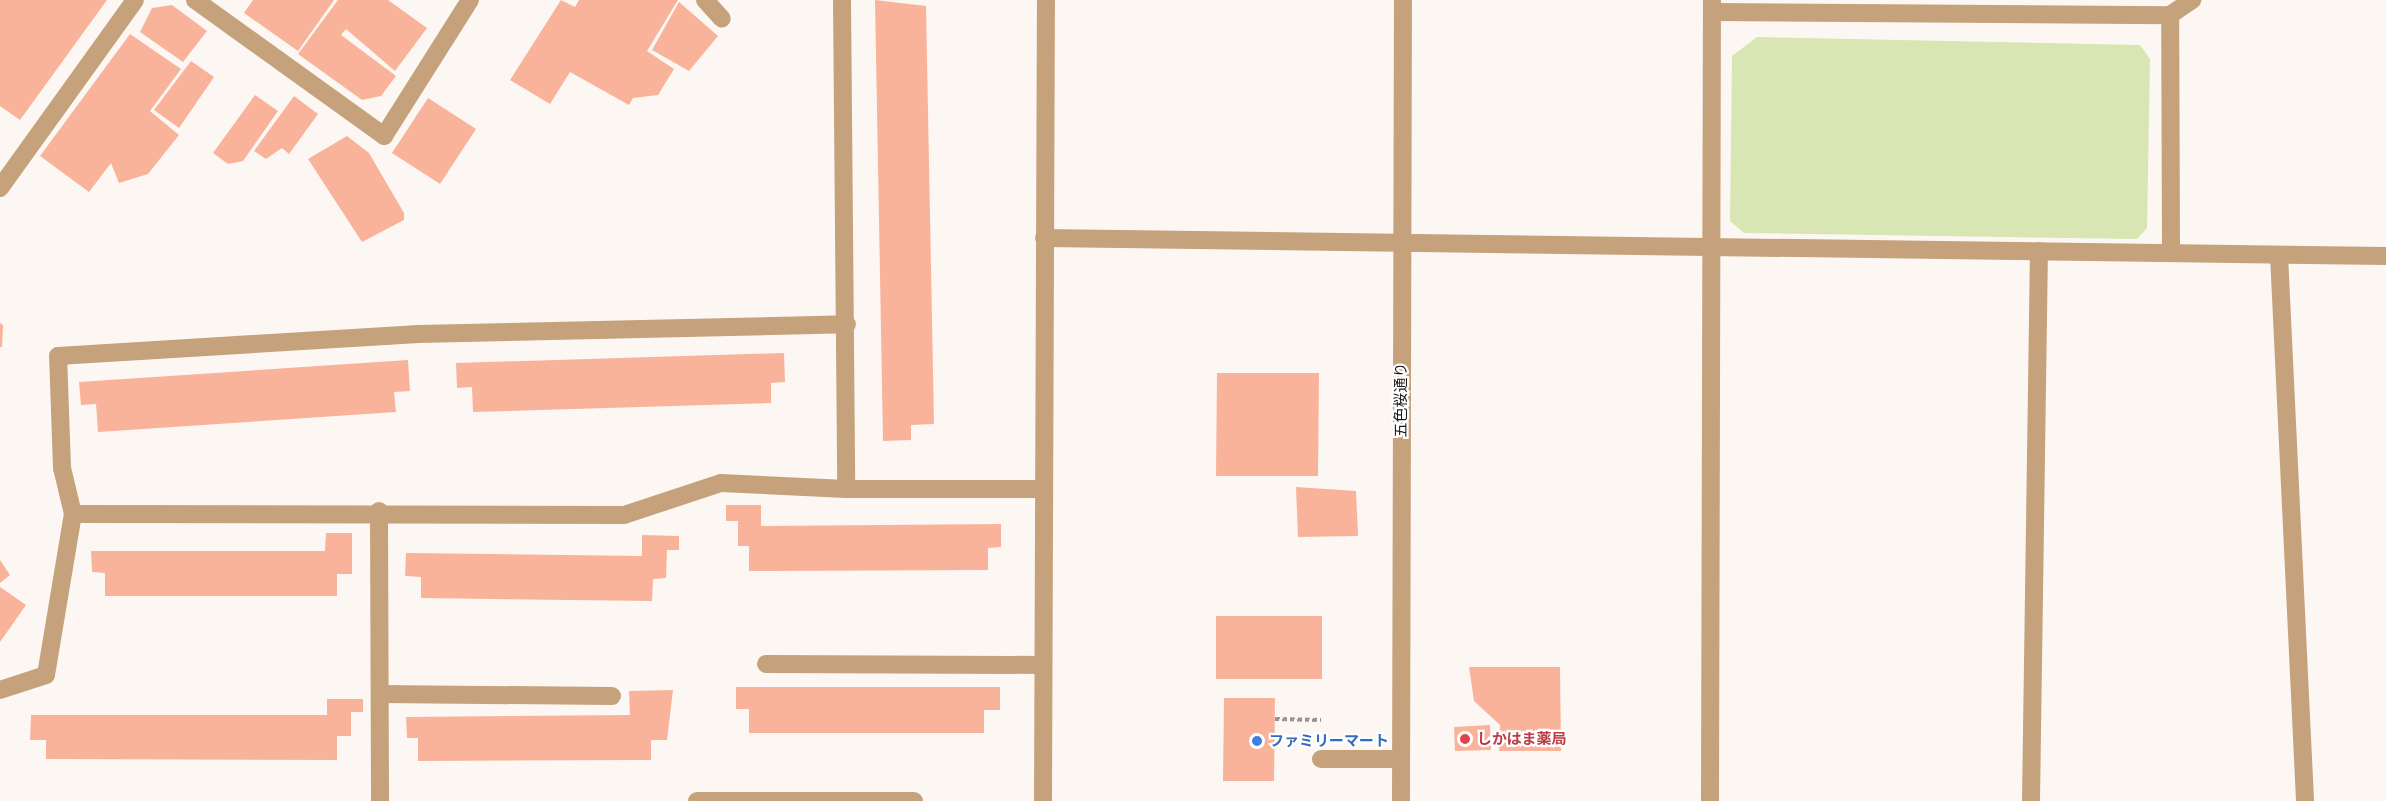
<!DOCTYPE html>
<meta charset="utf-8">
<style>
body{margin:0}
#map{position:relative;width:2386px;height:801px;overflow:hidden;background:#fdf7f4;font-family:"Public Sans","Noto Sans JP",sans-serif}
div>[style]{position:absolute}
.green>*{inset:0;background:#d8e6b3}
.building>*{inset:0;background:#f8b39a}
.path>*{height:4px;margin-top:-2px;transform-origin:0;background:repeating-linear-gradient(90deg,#979391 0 4.5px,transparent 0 7.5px)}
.minor>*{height:18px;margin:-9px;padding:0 9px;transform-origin:9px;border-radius:9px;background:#c5a27b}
.dots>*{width:16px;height:16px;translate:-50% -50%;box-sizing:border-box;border:3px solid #fff;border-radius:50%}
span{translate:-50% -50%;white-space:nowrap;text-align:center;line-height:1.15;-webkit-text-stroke:4.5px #fff;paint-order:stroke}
.street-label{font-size:15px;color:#1e1c1a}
.health-label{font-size:15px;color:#be3a42;font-weight:700}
.left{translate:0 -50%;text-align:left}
.shop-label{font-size:15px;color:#366cbe;font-weight:700}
</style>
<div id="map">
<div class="green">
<i style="clip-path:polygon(1757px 37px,2140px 45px,2150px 59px,2147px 228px,2137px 239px,1744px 233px,1730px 221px,1732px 56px)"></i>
</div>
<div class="building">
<i style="clip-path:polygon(0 0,107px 0,20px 120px,0 106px)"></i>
<i style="clip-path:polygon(253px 0,334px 0,298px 51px,244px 13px)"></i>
<i style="clip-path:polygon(338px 0,388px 0,427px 28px,395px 71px,346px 29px,341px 35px,396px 76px,381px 96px,362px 100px,298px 54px)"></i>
<i style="clip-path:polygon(561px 0,575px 7px,579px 0,678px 0,647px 51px,674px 69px,658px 95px,633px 98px,629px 105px,570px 72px,550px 104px,510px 80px)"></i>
<i style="clip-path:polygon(875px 0,926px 6px,934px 424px,911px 425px,911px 440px,883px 441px)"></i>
<i style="clip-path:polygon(679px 2px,718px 36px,689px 71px,652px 50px)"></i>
<i style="clip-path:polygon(172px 5px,207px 31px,183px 62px,140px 32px,152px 8px)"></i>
<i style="clip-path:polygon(130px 34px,181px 69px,150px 111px,179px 135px,148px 174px,119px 183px,111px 163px,89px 192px,40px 156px)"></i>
<i style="clip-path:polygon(191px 61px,214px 77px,179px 128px,154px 110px)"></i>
<i style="clip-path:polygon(255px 95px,278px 111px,243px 161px,228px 164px,213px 153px)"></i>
<i style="clip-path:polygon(294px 96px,318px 114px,289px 154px,282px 148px,266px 159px,254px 151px)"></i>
<i style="clip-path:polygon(428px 98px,476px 129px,440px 184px,392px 153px)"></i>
<i style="clip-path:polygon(347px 136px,369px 153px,404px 213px,404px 220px,362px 242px,308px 159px)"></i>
<i style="clip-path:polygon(0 323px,3px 325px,2px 347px,0 347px)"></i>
<i style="clip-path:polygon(784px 353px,785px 382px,771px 383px,771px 403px,473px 412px,472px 387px,457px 388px,456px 363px)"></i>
<i style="clip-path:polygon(408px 360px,410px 391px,394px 392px,396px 412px,98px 432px,96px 404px,81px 405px,79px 382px)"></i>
<i style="clip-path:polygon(1217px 373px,1319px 373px,1318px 476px,1216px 476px)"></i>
<i style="clip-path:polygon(1296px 487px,1356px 491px,1358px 536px,1298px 537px)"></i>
<i style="clip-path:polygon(726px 505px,761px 505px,761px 526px,1001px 524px,1001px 547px,988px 548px,988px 570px,749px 571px,749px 546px,738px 546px,738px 521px,726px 521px)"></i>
<i style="clip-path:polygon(326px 533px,352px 533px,352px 574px,337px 574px,337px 596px,105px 596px,105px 573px,92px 572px,91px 551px,325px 551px)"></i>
<i style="clip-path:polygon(642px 535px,679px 536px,679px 550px,667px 550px,666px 578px,653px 579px,652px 601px,421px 598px,421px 577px,405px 576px,406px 553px,642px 556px)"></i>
<i style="clip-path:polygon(0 560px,10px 575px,0 583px)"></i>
<i style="clip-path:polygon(0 587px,26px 605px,0 642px)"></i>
<i style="clip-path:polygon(1216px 616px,1322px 616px,1322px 679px,1216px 679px)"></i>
<i style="clip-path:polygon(1469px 667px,1560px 667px,1561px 751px,1499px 751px,1500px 725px,1474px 701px)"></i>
<i style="clip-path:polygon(736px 687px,1000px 687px,1000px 710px,984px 710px,984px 733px,749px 733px,749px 709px,736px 709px)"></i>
<i style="clip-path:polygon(673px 690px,667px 740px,651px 740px,651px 760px,418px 761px,418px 738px,407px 738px,406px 717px,630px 715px,629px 691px)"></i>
<i style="clip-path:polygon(1224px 698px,1275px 698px,1274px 781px,1223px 781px)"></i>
<i style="clip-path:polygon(327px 699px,363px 699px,363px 712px,351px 712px,351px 736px,337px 736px,337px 760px,46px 759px,46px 740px,30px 740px,31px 715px,327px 715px)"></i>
<i style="clip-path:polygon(1490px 725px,1491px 750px,1455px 751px,1454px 727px)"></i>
</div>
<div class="path">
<i style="left:1275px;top:719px;width:46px;rotate:1.2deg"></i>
</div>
<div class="minor">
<i style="left:195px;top:0;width:233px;rotate:35.7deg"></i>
<i style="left:384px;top:136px;width:161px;rotate:-57.7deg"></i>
<i style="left:705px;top:0;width:25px;rotate:48deg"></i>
<i style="left:842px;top:0;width:489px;rotate:89.5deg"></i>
<i style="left:1712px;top:12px;width:458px;rotate:0.4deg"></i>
<i style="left:0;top:188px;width:231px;rotate:-54.3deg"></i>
<i style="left:1044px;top:238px;width:1342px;rotate:0.77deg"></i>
<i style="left:2171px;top:253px;width:238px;rotate:-90.2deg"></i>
<i style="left:2170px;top:15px;width:27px;rotate:-34deg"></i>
<i style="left:2279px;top:255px;width:547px;rotate:87.27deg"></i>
<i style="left:379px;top:511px;width:290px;rotate:89.8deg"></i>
<i style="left:73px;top:514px;width:551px;rotate:0.1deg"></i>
<i style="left:624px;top:515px;width:102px;rotate:-18.3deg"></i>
<i style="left:721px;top:483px;width:125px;rotate:2.7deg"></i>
<i style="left:846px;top:489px;width:197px"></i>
<i style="left:766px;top:664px;width:277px;rotate:0.2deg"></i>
<i style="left:0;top:690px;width:48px;rotate:-18.1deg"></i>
<i style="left:46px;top:675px;width:163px;rotate:-80.5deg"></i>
<i style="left:73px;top:514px;width:47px;rotate:-103.4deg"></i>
<i style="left:62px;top:468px;width:112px;rotate:-92deg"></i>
<i style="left:58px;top:356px;width:361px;rotate:-3.5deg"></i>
<i style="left:418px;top:334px;width:429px;rotate:-1.3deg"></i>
<i style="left:380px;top:694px;width:232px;rotate:0.5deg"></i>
<i style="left:1321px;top:759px;width:80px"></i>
<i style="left:697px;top:801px;width:217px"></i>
<i style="left:1043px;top:801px;width:801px;rotate:-89.79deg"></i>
<i style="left:1401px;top:801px;width:801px;rotate:-89.86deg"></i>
<i style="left:1710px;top:801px;width:801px;rotate:-89.86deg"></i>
<i style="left:2031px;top:801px;width:550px;rotate:-89.17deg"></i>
</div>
<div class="dots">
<i style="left:1465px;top:739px;background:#e0444e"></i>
<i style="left:1257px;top:741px;background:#3f7fe0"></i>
</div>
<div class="street-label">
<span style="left:1401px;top:400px;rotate:-90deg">五色桜通り</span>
</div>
<div class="health-label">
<span class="left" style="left:1477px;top:739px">しかはま薬局</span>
</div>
<div class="shop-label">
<span class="left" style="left:1269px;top:741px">ファミリーマート</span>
</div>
</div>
